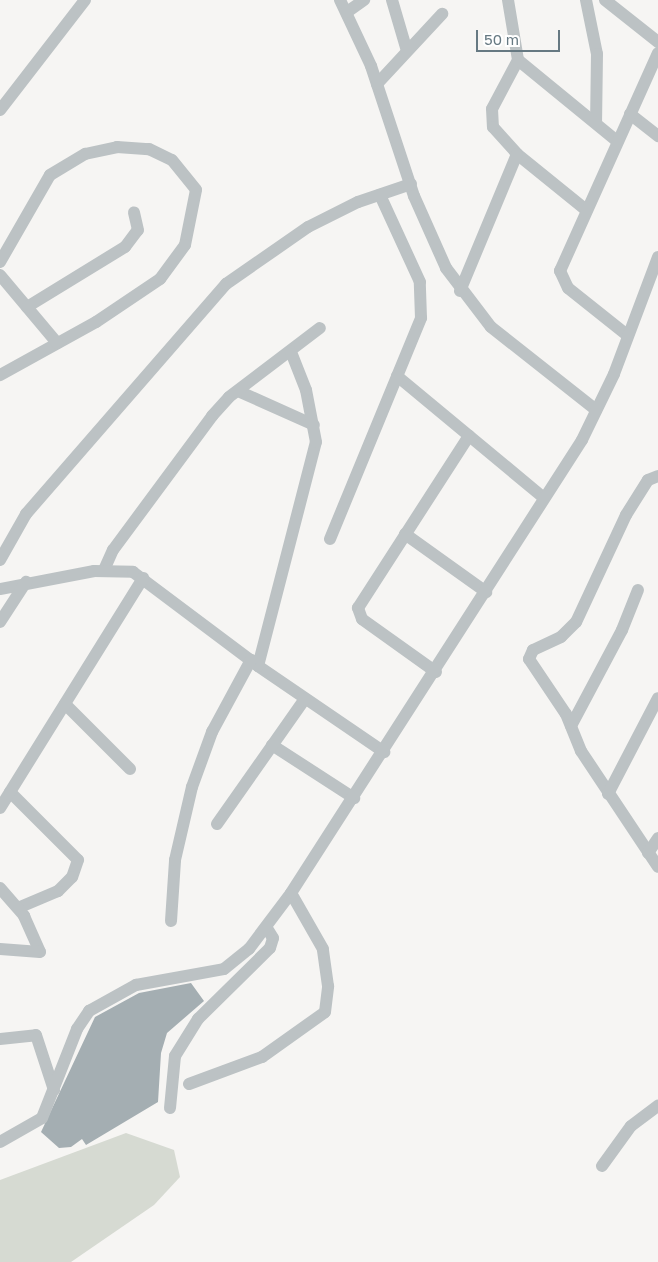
<!DOCTYPE html>
<style>
body{margin:0}
#map{position:relative;width:658px;height:1262px;overflow:hidden;background:#f6f5f3;font-family:"Golos Text",sans-serif}
div>[style]{position:absolute}
.green>*{inset:0;background:#d6dad2}
.building>*{inset:0;background:#a4aeb2}
.minor>*{height:12px;margin:-6px;padding:0 6px;transform-origin:6px;border-radius:6px;background:#bcc2c4}
span{translate:-50% -50%;white-space:nowrap;text-align:center;line-height:1.15;-webkit-text-stroke:5px #fff;paint-order:stroke}
.scale{position:absolute;left:476px;top:30px;width:84px;height:22px;box-sizing:border-box;border:2px solid #667982;border-top:0;padding-left:6px;font-size:15px;line-height:18px;white-space:nowrap;color:#667982;-webkit-text-stroke:4px #fff;paint-order:stroke}
</style>
<div id="map">
<div class="green">
<i style="clip-path:polygon(126px 1133px,174px 1150px,180px 1177px,154px 1205px,71px 1262px,0 1262px,0 1180px)"></i>
</div>
<div class="building">
<i style="clip-path:polygon(191px 983px,204px 1001px,167px 1033px,161px 1053px,158px 1102px,86px 1145px,82px 1139px,71px 1147px,59px 1148px,41px 1132px,95px 1017px,139px 993px)"></i>
</div>
<div class="minor">
<i style="left:340px;top:0;width:73px;rotate:64.8deg"></i>
<i style="left:371px;top:66px;width:137px;rotate:71.7deg"></i>
<i style="left:414px;top:196px;width:79px;rotate:66deg"></i>
<i style="left:446px;top:268px;width:74px;rotate:52.7deg"></i>
<i style="left:491px;top:327px;width:134px;rotate:38.3deg"></i>
<i style="left:392px;top:0;width:53px;rotate:73.6deg"></i>
<i style="left:508px;top:0;width:61px;rotate:80.5deg"></i>
<i style="left:518px;top:60px;width:55px;rotate:118deg"></i>
<i style="left:492px;top:109px;width:18px;rotate:87deg"></i>
<i style="left:493px;top:127px;width:36px;rotate:48deg"></i>
<i style="left:517px;top:154px;width:87px;rotate:39deg"></i>
<i style="left:586px;top:0;width:55px;rotate:78.5deg"></i>
<i style="left:597px;top:54px;width:68px;rotate:90.8deg"></i>
<i style="left:605px;top:0;width:68px;rotate:38.4deg"></i>
<i style="left:347px;top:12px;width:21px;rotate:-35deg"></i>
<i style="left:518px;top:60px;width:128px;rotate:39.3deg"></i>
<i style="left:377px;top:84px;width:96px;rotate:-47.1deg"></i>
<i style="left:0;top:110px;width:139px;rotate:-52.3deg"></i>
<i style="left:630px;top:114px;width:36px;rotate:38deg"></i>
<i style="left:0;top:262px;width:100px;rotate:-60.1deg"></i>
<i style="left:50px;top:175px;width:41px;rotate:-31deg"></i>
<i style="left:85px;top:154px;width:33px;rotate:-12deg"></i>
<i style="left:117px;top:147px;width:32px;rotate:4deg"></i>
<i style="left:149px;top:149px;width:25px;rotate:26deg"></i>
<i style="left:172px;top:160px;width:38px;rotate:51deg"></i>
<i style="left:196px;top:190px;width:56px;rotate:101.3deg"></i>
<i style="left:185px;top:245px;width:42px;rotate:126.3deg"></i>
<i style="left:160px;top:279px;width:77px;rotate:146.1deg"></i>
<i style="left:96px;top:322px;width:110px;rotate:151.1deg"></i>
<i style="left:0;top:275px;width:89px;rotate:50deg"></i>
<i style="left:460px;top:291px;width:148px;rotate:-67.4deg"></i>
<i style="left:27px;top:307px;width:115px;rotate:-31.5deg"></i>
<i style="left:125px;top:247px;width:21px;rotate:-53deg"></i>
<i style="left:138px;top:230px;width:18px;rotate:-103deg"></i>
<i style="left:627px;top:335px;width:75px;rotate:-141.5deg"></i>
<i style="left:568px;top:288px;width:19px;rotate:-115deg"></i>
<i style="left:560px;top:271px;width:239px;rotate:-65.8deg"></i>
<i style="left:397px;top:376px;width:191px;rotate:39.7deg"></i>
<i style="left:238px;top:391px;width:83px;rotate:24.1deg"></i>
<i style="left:658px;top:476px;width:11px;rotate:158deg"></i>
<i style="left:648px;top:480px;width:41px;rotate:122.2deg"></i>
<i style="left:626px;top:515px;width:118px;rotate:115deg"></i>
<i style="left:576px;top:622px;width:21px;rotate:135deg"></i>
<i style="left:561px;top:637px;width:31px;rotate:155deg"></i>
<i style="left:533px;top:650px;width:10px;rotate:114deg"></i>
<i style="left:529px;top:659px;width:66px;rotate:56.1deg"></i>
<i style="left:566px;top:714px;width:40px;rotate:68deg"></i>
<i style="left:581px;top:751px;width:139px;rotate:56.4deg"></i>
<i style="left:405px;top:534px;width:100px;rotate:35.6deg"></i>
<i style="left:330px;top:539px;width:239px;rotate:-67.6deg"></i>
<i style="left:421px;top:318px;width:36px;rotate:-92deg"></i>
<i style="left:420px;top:282px;width:96px;rotate:-114.7deg"></i>
<i style="left:0;top:560px;width:53px;rotate:-60.5deg"></i>
<i style="left:26px;top:514px;width:305px;rotate:-49deg"></i>
<i style="left:226px;top:284px;width:100px;rotate:-34.8deg"></i>
<i style="left:308px;top:227px;width:56px;rotate:-26.6deg"></i>
<i style="left:358px;top:202px;width:56px;rotate:-18.8deg"></i>
<i style="left:104px;top:570px;width:22px;rotate:-66deg"></i>
<i style="left:113px;top:550px;width:167px;rotate:-53.5deg"></i>
<i style="left:212px;top:416px;width:25px;rotate:-48deg"></i>
<i style="left:229px;top:397px;width:114px;rotate:-37.2deg"></i>
<i style="left:0;top:589px;width:96px;rotate:-10.8deg"></i>
<i style="left:94px;top:571px;width:39px;rotate:1deg"></i>
<i style="left:133px;top:572px;width:156px;rotate:36.9deg"></i>
<i style="left:258px;top:666px;width:153px;rotate:34.3deg"></i>
<i style="left:0;top:622px;width:48px;rotate:-57deg"></i>
<i style="left:258px;top:666px;width:231px;rotate:-75.5deg"></i>
<i style="left:316px;top:442px;width:53px;rotate:-100.9deg"></i>
<i style="left:306px;top:390px;width:41px;rotate:-111.5deg"></i>
<i style="left:436px;top:672px;width:91px;rotate:-144.4deg"></i>
<i style="left:362px;top:619px;width:12px;rotate:-110deg"></i>
<i style="left:358px;top:608px;width:205px;rotate:-57.2deg"></i>
<i style="left:65px;top:704px;width:92px;rotate:45deg"></i>
<i style="left:571px;top:726px;width:109px;rotate:-62deg"></i>
<i style="left:622px;top:630px;width:43px;rotate:-68.2deg"></i>
<i style="left:272px;top:745px;width:98px;rotate:32.9deg"></i>
<i style="left:10px;top:792px;width:96px;rotate:45deg"></i>
<i style="left:78px;top:860px;width:18px;rotate:109deg"></i>
<i style="left:72px;top:877px;width:20px;rotate:135deg"></i>
<i style="left:58px;top:891px;width:43px;rotate:157deg"></i>
<i style="left:608px;top:794px;width:108px;rotate:-62.5deg"></i>
<i style="left:0;top:808px;width:271px;rotate:-58.1deg"></i>
<i style="left:217px;top:824px;width:153px;rotate:-54.9deg"></i>
<i style="left:648px;top:853px;width:18px;rotate:-56deg"></i>
<i style="left:0;top:888px;width:37px;rotate:49deg"></i>
<i style="left:24px;top:916px;width:39px;rotate:66deg"></i>
<i style="left:40px;top:952px;width:40px;rotate:-175.7deg"></i>
<i style="left:171px;top:921px;width:61px;rotate:-86.2deg"></i>
<i style="left:175px;top:860px;width:75px;rotate:-76.9deg"></i>
<i style="left:192px;top:787px;width:59px;rotate:-70deg"></i>
<i style="left:212px;top:732px;width:82px;rotate:-61.6deg"></i>
<i style="left:0;top:1039px;width:36px;rotate:-6deg"></i>
<i style="left:36px;top:1035px;width:58px;rotate:71.9deg"></i>
<i style="left:189px;top:1084px;width:78px;rotate:-20.3deg"></i>
<i style="left:262px;top:1057px;width:77px;rotate:-35.5deg"></i>
<i style="left:325px;top:1012px;width:26px;rotate:-83deg"></i>
<i style="left:328px;top:986px;width:37px;rotate:-98deg"></i>
<i style="left:323px;top:949px;width:64px;rotate:-119.7deg"></i>
<i style="left:170px;top:1108px;width:52px;rotate:-84.5deg"></i>
<i style="left:175px;top:1056px;width:44px;rotate:-58.1deg"></i>
<i style="left:198px;top:1019px;width:101px;rotate:-44.6deg"></i>
<i style="left:270px;top:948px;width:10px;rotate:-73deg"></i>
<i style="left:273px;top:938px;width:13px;rotate:-122deg"></i>
<i style="left:0;top:1142px;width:48px;rotate:-29.7deg"></i>
<i style="left:42px;top:1118px;width:96px;rotate:-68.5deg"></i>
<i style="left:77px;top:1029px;width:22px;rotate:-56deg"></i>
<i style="left:89px;top:1011px;width:54px;rotate:-29deg"></i>
<i style="left:136px;top:985px;width:89px;rotate:-10.3deg"></i>
<i style="left:224px;top:969px;width:32px;rotate:-39deg"></i>
<i style="left:249px;top:949px;width:70px;rotate:-53.1deg"></i>
<i style="left:291px;top:893px;width:538px;rotate:-57.28deg"></i>
<i style="left:582px;top:440px;width:73px;rotate:-64.1deg"></i>
<i style="left:614px;top:374px;width:125px;rotate:-69.4deg"></i>
<i style="left:602px;top:1166px;width:49px;rotate:-54.1deg"></i>
<i style="left:631px;top:1126px;width:34px;rotate:-37deg"></i>
</div>
<div class="scale">50 m</div>
</div>
